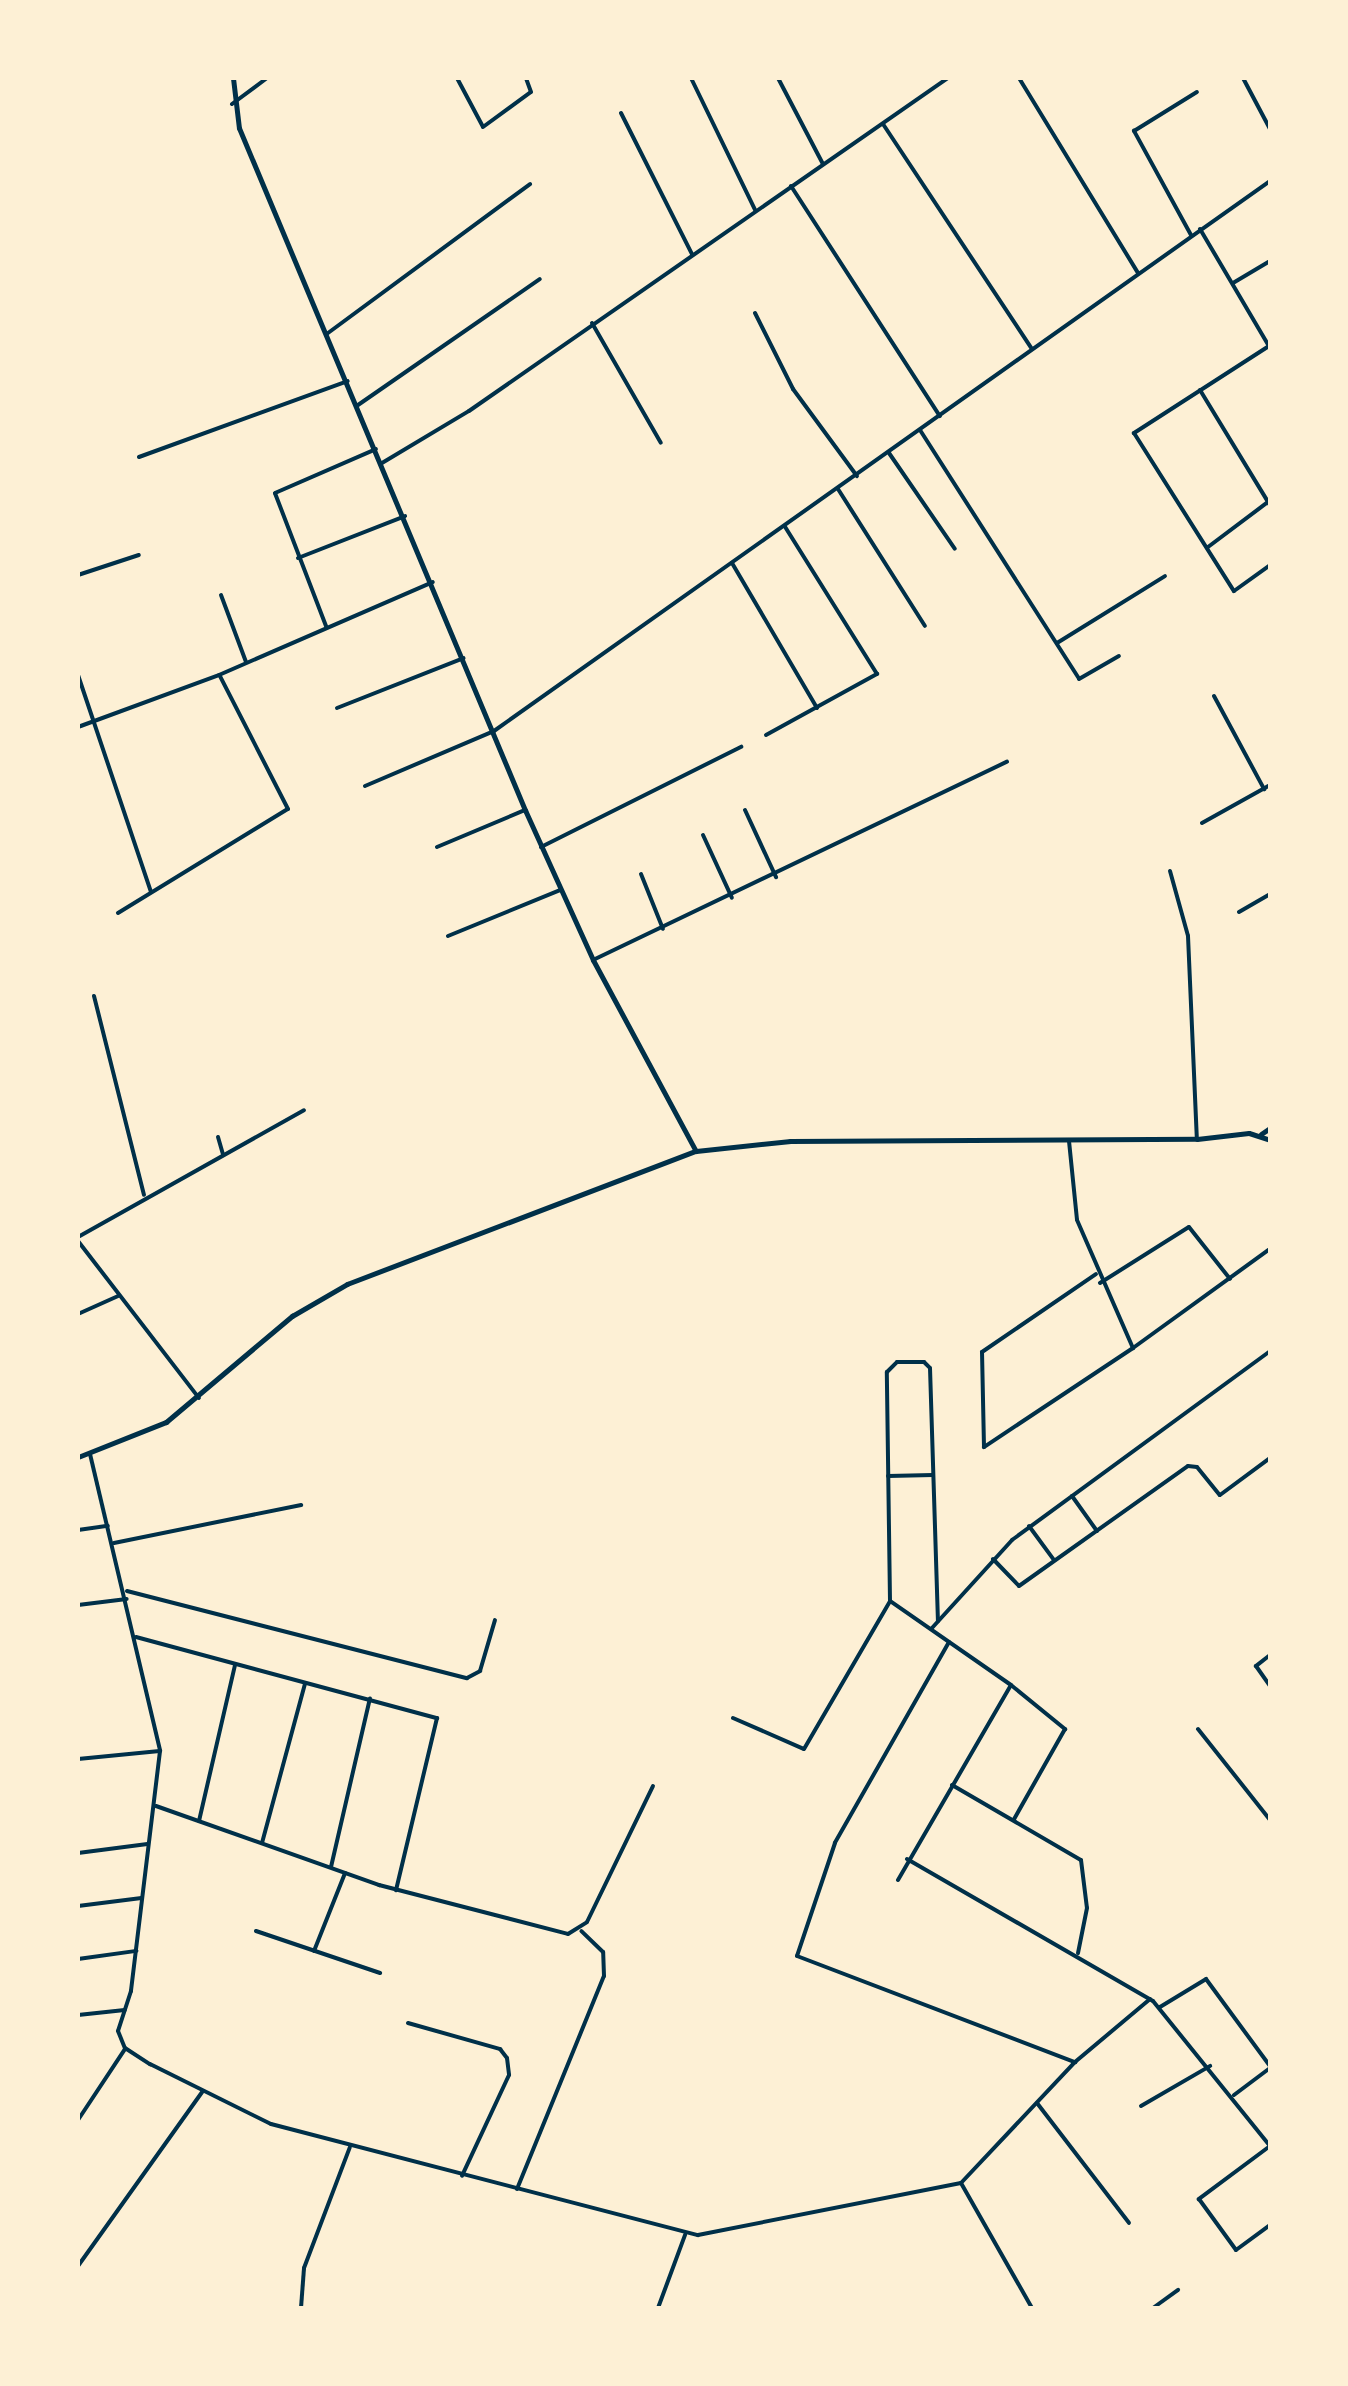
<!DOCTYPE html>
<style>
body{margin:0}
#map{position:relative;width:1348px;height:2386px;overflow:hidden;background:#fdf0d5;font-family:Jost,sans-serif}
div>[style]{position:absolute}
.minor>*{height:4px;margin:-2px;padding:0 2px;transform-origin:2px;border-radius:2px;background:#003049}
.tertiary>*{height:5px;margin:-2.5px;padding:0 2.5px;transform-origin:2.5px;border-radius:2.5px;background:#003049}
span{translate:-50% -50%;white-space:nowrap;text-align:center;line-height:1.15;-webkit-text-stroke:10px #fdf0d5;paint-order:stroke}
.frame{position:absolute;inset:0;border:80px solid #fdf0d5;pointer-events:none}
</style>
<div id="map">
<div class="minor">
<i style="left:457px;top:78px;width:55px;rotate:62deg"></i>
<i style="left:483px;top:127px;width:59px;rotate:-36.1deg"></i>
<i style="left:531px;top:92px;width:15px;rotate:-110deg"></i>
<i style="left:691px;top:78px;width:147px;rotate:64.1deg"></i>
<i style="left:778px;top:78px;width:97px;rotate:62.4deg"></i>
<i style="left:1019px;top:78px;width:228px;rotate:58.6deg"></i>
<i style="left:1243px;top:78px;width:58px;rotate:62.1deg"></i>
<i style="left:232px;top:104px;width:44px;rotate:-36.6deg"></i>
<i style="left:621px;top:113px;width:158px;rotate:63.3deg"></i>
<i style="left:883px;top:124px;width:270px;rotate:56.5deg"></i>
<i style="left:791px;top:186px;width:274px;rotate:57.1deg"></i>
<i style="left:1200px;top:229px;width:136px;rotate:59.5deg"></i>
<i style="left:1191px;top:235px;width:119px;rotate:-118.7deg"></i>
<i style="left:1134px;top:131px;width:74px;rotate:-31.8deg"></i>
<i style="left:1233px;top:283px;width:43px;rotate:-30.7deg"></i>
<i style="left:755px;top:313px;width:85px;rotate:63.4deg"></i>
<i style="left:793px;top:389px;width:108px;rotate:53.7deg"></i>
<i style="left:592px;top:323px;width:138px;rotate:60.1deg"></i>
<i style="left:328px;top:333px;width:251px;rotate:-36.4deg"></i>
<i style="left:1269px;top:346px;width:161px;rotate:147.2deg"></i>
<i style="left:1134px;top:433px;width:187px;rotate:57.7deg"></i>
<i style="left:1234px;top:591px;width:44px;rotate:-35.8deg"></i>
<i style="left:1200px;top:390px;width:135px;rotate:58.7deg"></i>
<i style="left:358px;top:405px;width:221px;rotate:-34.7deg"></i>
<i style="left:920px;top:430px;width:295px;rotate:57.4deg"></i>
<i style="left:1079px;top:679px;width:46px;rotate:-29.9deg"></i>
<i style="left:889px;top:453px;width:116px;rotate:55.5deg"></i>
<i style="left:139px;top:457px;width:222px;rotate:-20deg"></i>
<i style="left:382px;top:463px;width:101px;rotate:-30.9deg"></i>
<i style="left:469px;top:411px;width:583px;rotate:-34.81deg"></i>
<i style="left:838px;top:489px;width:162px;rotate:57.6deg"></i>
<i style="left:1208px;top:547px;width:75px;rotate:-36.9deg"></i>
<i style="left:298px;top:558px;width:115px;rotate:-21.4deg"></i>
<i style="left:732px;top:563px;width:168px;rotate:59.6deg"></i>
<i style="left:78px;top:575px;width:64px;rotate:-18.2deg"></i>
<i style="left:221px;top:595px;width:72px;rotate:69.5deg"></i>
<i style="left:326px;top:626px;width:142px;rotate:-111deg"></i>
<i style="left:275px;top:493px;width:110px;rotate:-23.5deg"></i>
<i style="left:1057px;top:643px;width:127px;rotate:-31.8deg"></i>
<i style="left:78px;top:675px;width:229px;rotate:71.4deg"></i>
<i style="left:1214px;top:696px;width:106px;rotate:61.7deg"></i>
<i style="left:337px;top:708px;width:136px;rotate:-21.5deg"></i>
<i style="left:78px;top:727px;width:150px;rotate:-20.2deg"></i>
<i style="left:219px;top:675px;width:233px;rotate:-23.5deg"></i>
<i style="left:766px;top:735px;width:127px;rotate:-28.8deg"></i>
<i style="left:877px;top:674px;width:173px;rotate:-122deg"></i>
<i style="left:365px;top:786px;width:140px;rotate:-23.1deg"></i>
<i style="left:494px;top:731px;width:951px;rotate:-35.33deg"></i>
<i style="left:745px;top:810px;width:74px;rotate:65.2deg"></i>
<i style="left:1202px;top:823px;width:78px;rotate:-29.2deg"></i>
<i style="left:703px;top:835px;width:69px;rotate:65.3deg"></i>
<i style="left:437px;top:847px;width:95px;rotate:-22.8deg"></i>
<i style="left:541px;top:847px;width:224px;rotate:-26.6deg"></i>
<i style="left:1170px;top:871px;width:67px;rotate:74.5deg"></i>
<i style="left:1188px;top:936px;width:203px;rotate:87.5deg"></i>
<i style="left:641px;top:874px;width:59px;rotate:68.2deg"></i>
<i style="left:1239px;top:912px;width:36px;rotate:-30deg"></i>
<i style="left:118px;top:913px;width:199px;rotate:-31.5deg"></i>
<i style="left:288px;top:809px;width:149px;rotate:-117.1deg"></i>
<i style="left:448px;top:936px;width:121px;rotate:-22.3deg"></i>
<i style="left:593px;top:960px;width:459px;rotate:-25.6deg"></i>
<i style="left:94px;top:996px;width:205px;rotate:75.9deg"></i>
<i style="left:218px;top:1137px;width:18px;rotate:74deg"></i>
<i style="left:1069px;top:1141px;width:79px;rotate:84.2deg"></i>
<i style="left:1077px;top:1220px;width:140px;rotate:66.4deg"></i>
<i style="left:1133px;top:1348px;width:179px;rotate:146.4deg"></i>
<i style="left:984px;top:1447px;width:95px;rotate:-91.2deg"></i>
<i style="left:982px;top:1352px;width:138px;rotate:-34.4deg"></i>
<i style="left:78px;top:1237px;width:259px;rotate:-29.3deg"></i>
<i style="left:78px;top:1241px;width:198px;rotate:52.4deg"></i>
<i style="left:1100px;top:1283px;width:105px;rotate:-32.2deg"></i>
<i style="left:1189px;top:1227px;width:66px;rotate:51.7deg"></i>
<i style="left:78px;top:1314px;width:44px;rotate:-24.2deg"></i>
<i style="left:1133px;top:1348px;width:169px;rotate:-35.9deg"></i>
<i style="left:90px;top:1454px;width:305px;rotate:76.7deg"></i>
<i style="left:160px;top:1751px;width:242px;rotate:96.9deg"></i>
<i style="left:131px;top:1991px;width:42px;rotate:108deg"></i>
<i style="left:118px;top:2031px;width:18px;rotate:68deg"></i>
<i style="left:125px;top:2048px;width:30px;rotate:33deg"></i>
<i style="left:150px;top:2064px;width:135px;rotate:26.4deg"></i>
<i style="left:271px;top:2124px;width:441px;rotate:14.6deg"></i>
<i style="left:698px;top:2235px;width:268px;rotate:-11.2deg"></i>
<i style="left:961px;top:2183px;width:166px;rotate:-46.7deg"></i>
<i style="left:1075px;top:2062px;width:98px;rotate:-40deg"></i>
<i style="left:888px;top:1476px;width:45px;rotate:-1.3deg"></i>
<i style="left:1072px;top:1496px;width:43px;rotate:54.5deg"></i>
<i style="left:1029px;top:1526px;width:42px;rotate:53.7deg"></i>
<i style="left:78px;top:1530px;width:30px;rotate:-8deg"></i>
<i style="left:114px;top:1543px;width:191px;rotate:-11.5deg"></i>
<i style="left:993px;top:1559px;width:37px;rotate:46deg"></i>
<i style="left:1019px;top:1586px;width:207px;rotate:-35.4deg"></i>
<i style="left:1188px;top:1466px;width:9px;rotate:6deg"></i>
<i style="left:1197px;top:1467px;width:36px;rotate:51deg"></i>
<i style="left:1220px;top:1495px;width:62px;rotate:-36.5deg"></i>
<i style="left:127px;top:1591px;width:351px;rotate:14.4deg"></i>
<i style="left:467px;top:1678px;width:15px;rotate:-28deg"></i>
<i style="left:480px;top:1671px;width:53px;rotate:-73.6deg"></i>
<i style="left:78px;top:1605px;width:49px;rotate:-7deg"></i>
<i style="left:932px;top:1628px;width:119px;rotate:-47.7deg"></i>
<i style="left:1012px;top:1540px;width:320px;rotate:-36.2deg"></i>
<i style="left:136px;top:1637px;width:312px;rotate:15.1deg"></i>
<i style="left:437px;top:1718px;width:177px;rotate:103.4deg"></i>
<i style="left:949px;top:1642px;width:231px;rotate:119.6deg"></i>
<i style="left:835px;top:1843px;width:119px;rotate:108.6deg"></i>
<i style="left:797px;top:1956px;width:298px;rotate:20.9deg"></i>
<i style="left:1270px;top:1655px;width:18px;rotate:142deg"></i>
<i style="left:1256px;top:1666px;width:24px;rotate:55deg"></i>
<i style="left:1011px;top:1685px;width:70px;rotate:39.2deg"></i>
<i style="left:1065px;top:1729px;width:103px;rotate:119.5deg"></i>
<i style="left:733px;top:1718px;width:77px;rotate:23.6deg"></i>
<i style="left:804px;top:1749px;width:171px;rotate:-59.8deg"></i>
<i style="left:1198px;top:1729px;width:116px;rotate:51.6deg"></i>
<i style="left:78px;top:1759px;width:82px;rotate:-5.6deg"></i>
<i style="left:952px;top:1785px;width:149px;rotate:30.2deg"></i>
<i style="left:1081px;top:1860px;width:48px;rotate:82.9deg"></i>
<i style="left:1087px;top:1908px;width:46px;rotate:101.3deg"></i>
<i style="left:156px;top:1806px;width:237px;rotate:19.5deg"></i>
<i style="left:379px;top:1885px;width:195px;rotate:14.5deg"></i>
<i style="left:568px;top:1934px;width:22px;rotate:-32deg"></i>
<i style="left:587px;top:1922px;width:151px;rotate:-64.1deg"></i>
<i style="left:199px;top:1821px;width:160px;rotate:-77deg"></i>
<i style="left:262px;top:1843px;width:165px;rotate:-74.9deg"></i>
<i style="left:78px;top:1853px;width:70px;rotate:-7.4deg"></i>
<i style="left:907px;top:1859px;width:284px;rotate:30deg"></i>
<i style="left:1153px;top:2001px;width:186px;rotate:51.1deg"></i>
<i style="left:331px;top:1867px;width:173px;rotate:-77deg"></i>
<i style="left:898px;top:1880px;width:225px;rotate:-59.9deg"></i>
<i style="left:1011px;top:1685px;width:147px;rotate:-145.2deg"></i>
<i style="left:890px;top:1601px;width:229px;rotate:-90.8deg"></i>
<i style="left:887px;top:1372px;width:14px;rotate:-45deg"></i>
<i style="left:897px;top:1362px;width:27px"></i>
<i style="left:924px;top:1362px;width:8px;rotate:45deg"></i>
<i style="left:930px;top:1368px;width:253px;rotate:88.2deg"></i>
<i style="left:78px;top:1906px;width:64px;rotate:-7.1deg"></i>
<i style="left:256px;top:1931px;width:131px;rotate:18.7deg"></i>
<i style="left:314px;top:1951px;width:84px;rotate:-68.3deg"></i>
<i style="left:78px;top:1959px;width:59px;rotate:-7.9deg"></i>
<i style="left:1160px;top:2007px;width:54px;rotate:-31.3deg"></i>
<i style="left:1206px;top:1979px;width:108px;rotate:53.7deg"></i>
<i style="left:78px;top:2015px;width:47px;rotate:-6.1deg"></i>
<i style="left:408px;top:2023px;width:96px;rotate:15.8deg"></i>
<i style="left:500px;top:2049px;width:11px;rotate:52deg"></i>
<i style="left:507px;top:2058px;width:17px;rotate:83deg"></i>
<i style="left:509px;top:2075px;width:111px;rotate:115deg"></i>
<i style="left:1234px;top:2095px;width:45px;rotate:-36.9deg"></i>
<i style="left:1037px;top:2103px;width:151px;rotate:52.5deg"></i>
<i style="left:1141px;top:2106px;width:80px;rotate:-30.1deg"></i>
<i style="left:78px;top:2120px;width:85px;rotate:-56.5deg"></i>
<i style="left:1270px;top:2146px;width:89px;rotate:143.3deg"></i>
<i style="left:1199px;top:2199px;width:63px;rotate:54deg"></i>
<i style="left:1236px;top:2250px;width:42px;rotate:-36.3deg"></i>
<i style="left:961px;top:2183px;width:144px;rotate:60.4deg"></i>
<i style="left:517px;top:2189px;width:230px;rotate:-67.8deg"></i>
<i style="left:604px;top:1976px;width:24px;rotate:-92deg"></i>
<i style="left:603px;top:1952px;width:30px;rotate:-136deg"></i>
<i style="left:78px;top:2266px;width:215px;rotate:-54.5deg"></i>
<i style="left:301px;top:2308px;width:40px;rotate:-85.7deg"></i>
<i style="left:304px;top:2268px;width:129px;rotate:-69.2deg"></i>
<i style="left:658px;top:2308px;width:78px;rotate:-69.7deg"></i>
<i style="left:1153px;top:2308px;width:31px;rotate:-36deg"></i>
</div>
<div class="tertiary">
<i style="left:233px;top:78px;width:50px;rotate:83.2deg"></i>
<i style="left:239px;top:128px;width:740px;rotate:67.25deg"></i>
<i style="left:525px;top:810px;width:165px;rotate:65.6deg"></i>
<i style="left:593px;top:960px;width:217px;rotate:61.7deg"></i>
<i style="left:1261px;top:1134px;width:11px;rotate:-34deg"></i>
<i style="left:78px;top:1457px;width:95px;rotate:-21.7deg"></i>
<i style="left:166px;top:1422px;width:165px;rotate:-40.1deg"></i>
<i style="left:292px;top:1316px;width:64px;rotate:-30.2deg"></i>
<i style="left:347px;top:1284px;width:373px;rotate:-20.9deg"></i>
<i style="left:696px;top:1151px;width:95px;rotate:-6.1deg"></i>
<i style="left:790px;top:1141px;width:407px;rotate:-0.3deg"></i>
<i style="left:1197px;top:1139px;width:52px;rotate:-6.6deg"></i>
<i style="left:1249px;top:1133px;width:22px;rotate:18deg"></i>
</div>
<div class="frame"></div>
</div>
